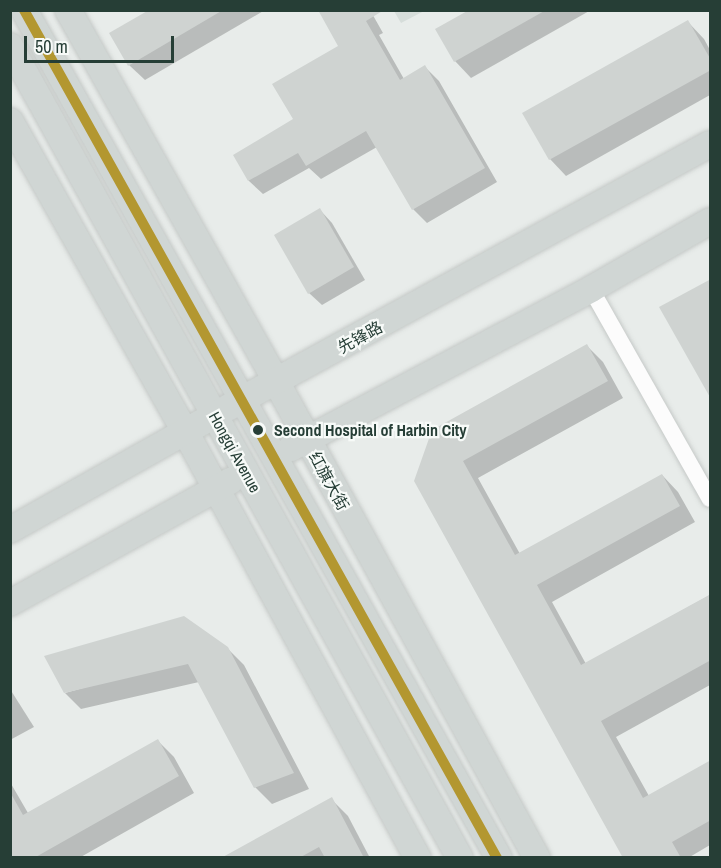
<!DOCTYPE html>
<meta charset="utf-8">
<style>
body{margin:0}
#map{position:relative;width:721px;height:868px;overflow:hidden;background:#e8ecea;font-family:"Archivo Narrow","Noto Sans SC",sans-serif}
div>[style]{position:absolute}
.built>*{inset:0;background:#d6ddda}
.shadow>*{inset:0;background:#0003}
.building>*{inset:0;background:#cfd3d1}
.roads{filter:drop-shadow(0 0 2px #c5c9c7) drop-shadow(0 0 2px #c5c9c7)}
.minor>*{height:16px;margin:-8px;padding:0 8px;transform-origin:8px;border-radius:8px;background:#fcfcfc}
.primary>*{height:26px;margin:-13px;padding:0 13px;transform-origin:13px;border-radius:13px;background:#d0d6d4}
.metro-1>*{height:10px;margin:-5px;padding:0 5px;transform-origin:5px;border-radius:5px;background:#b39730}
.dots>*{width:16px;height:16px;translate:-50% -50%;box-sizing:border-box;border:3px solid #f7faf8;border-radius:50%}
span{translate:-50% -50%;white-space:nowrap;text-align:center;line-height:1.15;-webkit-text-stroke:4.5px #f7faf8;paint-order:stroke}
.street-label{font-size:16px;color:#263e36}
.stop-label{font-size:16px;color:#263e36;font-weight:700}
.left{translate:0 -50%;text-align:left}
.frame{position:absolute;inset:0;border:12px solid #263e36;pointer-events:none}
.scale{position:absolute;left:24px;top:36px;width:150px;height:27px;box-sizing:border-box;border:3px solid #263e36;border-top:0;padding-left:8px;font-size:18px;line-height:21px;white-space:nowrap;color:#263e36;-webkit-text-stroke:4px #f7faf8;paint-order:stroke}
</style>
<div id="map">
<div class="built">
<i style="clip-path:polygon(394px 11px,424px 11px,401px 23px)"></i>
</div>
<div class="shadow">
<i style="clip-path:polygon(152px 10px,265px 10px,145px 80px,129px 65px)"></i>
<i style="clip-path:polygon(370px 10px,383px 33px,379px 35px,404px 79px,425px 67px,439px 81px,497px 182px,427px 223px,413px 209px,377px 147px,321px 179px,309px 168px,263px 194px,249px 181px,235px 155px,295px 120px,340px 47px)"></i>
<i style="clip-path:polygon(472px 10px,591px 10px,471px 78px,455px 61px)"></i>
<i style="clip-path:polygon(688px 22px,704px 39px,710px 50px,710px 95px,566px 176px,550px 159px)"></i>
<i style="clip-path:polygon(320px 210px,332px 223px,365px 280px,322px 305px,309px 293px)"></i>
<i style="clip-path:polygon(587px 346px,603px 362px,623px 398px,478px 478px,520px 554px,662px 475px,678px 492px,695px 522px,552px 602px,586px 664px,710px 595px,710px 685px,616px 737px,649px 796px,710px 762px,710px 845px,688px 858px,625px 858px,416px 481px)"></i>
<i style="clip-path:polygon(227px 648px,244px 665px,309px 789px,272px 804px,255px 787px,199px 682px,81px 709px,65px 693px)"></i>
<i style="clip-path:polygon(10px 689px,34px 727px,10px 740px)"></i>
<i style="clip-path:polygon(158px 741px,174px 757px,194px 793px,79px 858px,10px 858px,10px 782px,28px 813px)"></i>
<i style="clip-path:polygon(331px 799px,348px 816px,370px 858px,224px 858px)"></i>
</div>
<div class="building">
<i style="clip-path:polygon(149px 10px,223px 10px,128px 66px,109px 33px)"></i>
<i style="clip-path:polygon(318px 10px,384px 10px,366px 21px,400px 80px,425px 65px,485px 168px,412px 210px,366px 131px,306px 166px,298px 153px,248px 181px,233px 155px,293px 119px,272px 84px,338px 46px)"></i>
<i style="clip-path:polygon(469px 10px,546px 10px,454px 62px,435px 29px)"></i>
<i style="clip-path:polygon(688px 20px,711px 60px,711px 70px,549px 160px,522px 113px)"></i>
<i style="clip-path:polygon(320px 208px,354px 267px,308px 294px,274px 235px)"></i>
<i style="clip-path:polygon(711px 279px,711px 399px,659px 307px)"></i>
<i style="clip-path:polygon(587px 344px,608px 381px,463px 461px,515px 555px,662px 474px,680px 506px,537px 585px,581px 665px,711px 594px,711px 660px,601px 721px,643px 798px,711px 760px,711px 820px,672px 842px,681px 858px,623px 858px,414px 481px,432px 430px)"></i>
<i style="clip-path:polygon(184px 616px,228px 647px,294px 773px,254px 788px,188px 664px,64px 693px,44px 656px)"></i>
<i style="clip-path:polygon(158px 739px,179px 776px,34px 858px,10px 858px,10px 792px,23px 815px)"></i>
<i style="clip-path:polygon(332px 797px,364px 858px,325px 858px,319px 847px,299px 858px,221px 858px)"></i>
</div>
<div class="roads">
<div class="minor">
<i style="left:591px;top:289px;width:241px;rotate:60.5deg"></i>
</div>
<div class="primary">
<i style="left:24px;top:10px;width:972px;rotate:60.75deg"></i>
<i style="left:68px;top:10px;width:428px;rotate:60.7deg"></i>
<i style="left:277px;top:383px;width:542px;rotate:61.31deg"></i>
<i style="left:10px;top:46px;width:928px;rotate:61.01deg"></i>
<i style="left:10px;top:121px;width:358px;rotate:60.6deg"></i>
<i style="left:186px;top:433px;width:484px;rotate:61.4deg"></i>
<i style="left:291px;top:448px;width:340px;rotate:-27.9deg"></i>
<i style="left:591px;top:289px;width:137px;rotate:-29.7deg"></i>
<i style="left:10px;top:530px;width:267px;rotate:-29.3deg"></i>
<i style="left:243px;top:399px;width:532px;rotate:-28.64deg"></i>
<i style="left:10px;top:603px;width:252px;rotate:-29deg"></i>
</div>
</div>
<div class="metro-1">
<i style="left:24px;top:10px;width:971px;rotate:60.85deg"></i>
</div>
<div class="dots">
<i style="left:258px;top:430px;background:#263e36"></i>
</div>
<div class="street-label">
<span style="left:360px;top:337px;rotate:-29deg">先锋路</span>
<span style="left:235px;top:452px;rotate:61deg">Hongqi Avenue</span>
<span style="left:329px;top:481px;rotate:61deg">红旗大街</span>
</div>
<div class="stop-label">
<span class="left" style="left:274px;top:430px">Second Hospital of Harbin City</span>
</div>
<div class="frame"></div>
<div class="scale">50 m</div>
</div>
